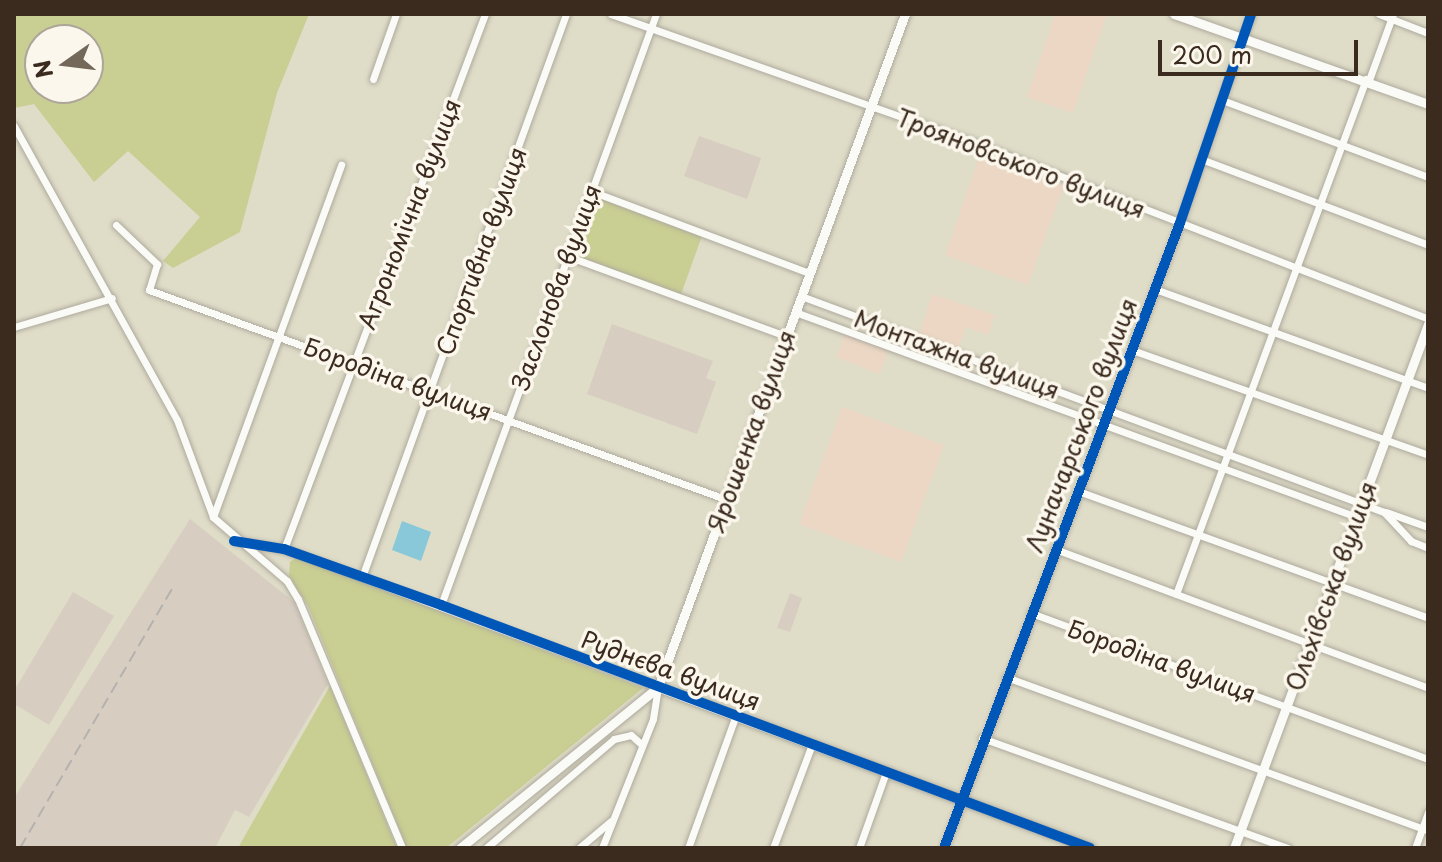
<!DOCTYPE html>
<meta charset="utf-8">
<style>
body{margin:0}
#map{position:relative;width:1442px;height:862px;overflow:hidden;background:#dfdcc8;font-family:"Playpen Sans",sans-serif}
div>[style]{position:absolute}
.built>*{inset:0;background:#ebd7c4}
.industrial>*{inset:0;background:#d7cdc1}
.green>*{inset:0;background:#c9ce92}
.water>*{inset:0;background:#88c8d9}
.roads{filter:drop-shadow(0 0 2px #aeaa9d) drop-shadow(0 0 2px #aeaa9d)}
.minor>*{height:7px;margin:-3.5px;padding:0 3.5px;transform-origin:3.5px;border-radius:3.5px;background:#fafaf7}
.tertiary>*{height:9px;margin:-4.5px;padding:0 4.5px;transform-origin:4.5px;border-radius:4.5px;background:#fafaf7}
.rail>*{height:2px;margin-top:-1px;transform-origin:0;background:repeating-linear-gradient(90deg,#b4b2ae 0 12px,transparent 0 18px)}
.cycleway>*{height:10px;margin:-5px;padding:0 5px;transform-origin:5px;border-radius:5px;background:#0057b8}
span{translate:-50% -50%;white-space:nowrap;text-align:center;line-height:1.15;-webkit-text-stroke:7px #fbf7ec;paint-order:stroke}
.street-label{font-size:24px;color:#3b2a1e}
.frame{position:absolute;inset:0;border:16px solid #3b2a1e;pointer-events:none}
.north{position:absolute;left:24px;top:24px;width:80px;height:80px;box-sizing:border-box;background:#fbf7ec;border:2px solid #aea59a;border-radius:50%;rotate:256deg;font-size:22px;font-weight:700;line-height:32px;text-align:center;color:#3b2a1e}
.north::after{content:'';display:block;margin:auto;width:28px;height:36px;background:#74685a;clip-path:polygon(50% 0,100% 100%,50% 72%,0 100%)}
.scale{position:absolute;left:1158px;top:40px;width:200px;height:36px;box-sizing:border-box;border:4px solid #3b2a1e;border-top:0;padding-left:10px;font-size:24px;line-height:28px;white-space:nowrap;color:#3b2a1e;-webkit-text-stroke:6px #fbf7ec;paint-order:stroke}
</style>
<div id="map">
<div class="built">
<i style="clip-path:polygon(1055px 14px,1107px 14px,1073px 113px,1027px 97px)"></i>
<i style="clip-path:polygon(980px 155px,1064px 185px,1028px 285px,945px 255px)"></i>
<i style="clip-path:polygon(932px 294px,995px 315px,988px 335px,966px 327px,958px 349px,919px 335px)"></i>
<i style="clip-path:polygon(845px 334px,888px 351px,880px 374px,836px 357px)"></i>
<i style="clip-path:polygon(842px 407px,944px 445px,901px 562px,799px 524px)"></i>
</div>
<div class="industrial">
<i style="clip-path:polygon(699px 136px,761px 158px,747px 199px,684px 176px)"></i>
<i style="clip-path:polygon(612px 324px,713px 361px,706px 378px,716px 382px,697px 434px,587px 394px)"></i>
<i style="clip-path:polygon(190px 519px,294px 602px,328px 684px,249px 817px,235px 810px,215px 848px,14px 848px,14px 798px)"></i>
<i style="clip-path:polygon(73px 592px,114px 616px,49px 725px,14px 704px,14px 691px)"></i>
<i style="clip-path:polygon(790px 593px,802px 598px,790px 632px,777px 628px)"></i>
</div>
<div class="green">
<i style="clip-path:polygon(evenodd,15px 14px,309px 14px,277px 93px,240px 232px,173px 268px,163px 261px,200px 217px,128px 151px,94px 182px,34px 104px,14px 108px,15px 14px,40px 40px,88px 40px,88px 88px,40px 88px,40px 40px)"></i>
<i style="clip-path:polygon(591px 191px,703px 233px,680px 297px,567px 256px)"></i>
<i style="clip-path:polygon(297px 557px,643px 688px,446px 848px,407px 848px,308px 606px,289px 576px,290px 562px)"></i>
<i style="clip-path:polygon(330px 686px,397px 848px,238px 848px)"></i>
</div>
<div class="water">
<i style="clip-path:polygon(402px 521px,431px 532px,421px 561px,392px 550px)"></i>
</div>
<div class="roads">
<div class="minor">
<i style="left:611px;top:14px;width:395px;rotate:19.5deg"></i>
<i style="left:983px;top:146px;width:477px;rotate:21.2deg"></i>
<i style="left:1379px;top:14px;width:53px;rotate:21.2deg"></i>
<i style="left:373px;top:79px;width:69px;rotate:-70.5deg"></i>
<i style="left:1369px;top:80px;width:70px;rotate:-70deg"></i>
<i style="left:1222px;top:100px;width:220px;rotate:20.5deg"></i>
<i style="left:14px;top:126px;width:336px;rotate:61deg"></i>
<i style="left:177px;top:420px;width:103px;rotate:69.6deg"></i>
<i style="left:213px;top:517px;width:98px;rotate:40.9deg"></i>
<i style="left:287px;top:581px;width:21px;rotate:59deg"></i>
<i style="left:298px;top:599px;width:270px;rotate:67.3deg"></i>
<i style="left:1201px;top:159px;width:243px;rotate:20.7deg"></i>
<i style="left:591px;top:191px;width:233px;rotate:20.6deg"></i>
<i style="left:116px;top:225px;width:57px;rotate:43.6deg"></i>
<i style="left:157px;top:264px;width:27px;rotate:107deg"></i>
<i style="left:149px;top:290px;width:613px;rotate:19.94deg"></i>
<i style="left:567px;top:256px;width:233px;rotate:20.1deg"></i>
<i style="left:1155px;top:289px;width:290px;rotate:19.9deg"></i>
<i style="left:801px;top:296px;width:622px;rotate:20.33deg"></i>
<i style="left:1384px;top:512px;width:40px;rotate:47deg"></i>
<i style="left:1411px;top:541px;width:18px;rotate:22deg"></i>
<i style="left:795px;top:312px;width:598px;rotate:20.04deg"></i>
<i style="left:14px;top:327px;width:102px;rotate:-16.5deg"></i>
<i style="left:1132px;top:350px;width:314px;rotate:19.5deg"></i>
<i style="left:1078px;top:491px;width:372px;rotate:19.9deg"></i>
<i style="left:1386px;top:512px;width:45px;rotate:19.7deg"></i>
<i style="left:213px;top:517px;width:375px;rotate:-70deg"></i>
<i style="left:236px;top:541px;width:49px;rotate:9.5deg"></i>
<i style="left:284px;top:549px;width:399px;rotate:20.3deg"></i>
<i style="left:658px;top:687px;width:32px;rotate:99deg"></i>
<i style="left:653px;top:719px;width:139px;rotate:111.6deg"></i>
<i style="left:284px;top:549px;width:572px;rotate:-69.41deg"></i>
<i style="left:1055px;top:549px;width:398px;rotate:20.4deg"></i>
<i style="left:362px;top:577px;width:599px;rotate:-70.08deg"></i>
<i style="left:1176px;top:594px;width:549px;rotate:-69.75deg"></i>
<i style="left:441px;top:605px;width:629px;rotate:-70.01deg"></i>
<i style="left:1031px;top:613px;width:423px;rotate:20.2deg"></i>
<i style="left:1006px;top:677px;width:449px;rotate:20deg"></i>
<i style="left:982px;top:738px;width:325px;rotate:19.8deg"></i>
<i style="left:486px;top:848px;width:168px;rotate:-40.4deg"></i>
<i style="left:614px;top:739px;width:17px;rotate:-13deg"></i>
<i style="left:631px;top:735px;width:13px;rotate:42deg"></i>
<i style="left:579px;top:848px;width:42px;rotate:-40.2deg"></i>
<i style="left:688px;top:848px;width:141px;rotate:-70.2deg"></i>
<i style="left:773px;top:848px;width:111px;rotate:-69.4deg"></i>
<i style="left:859px;top:848px;width:81px;rotate:-70.4deg"></i>
<i style="left:944px;top:848px;width:668px;rotate:-69.31deg"></i>
<i style="left:1180px;top:223px;width:221px;rotate:-71.2deg"></i>
<i style="left:1415px;top:848px;width:38px;rotate:-70deg"></i>
</div>
<div class="tertiary">
<i style="left:1174px;top:14px;width:269px;rotate:19.5deg"></i>
<i style="left:658px;top:687px;width:717px;rotate:-69.85deg"></i>
<i style="left:658px;top:687px;width:461px;rotate:20.4deg"></i>
<i style="left:460px;top:848px;width:255px;rotate:-39.1deg"></i>
<i style="left:1234px;top:848px;width:559px;rotate:-69.68deg"></i>
</div>
</div>
<div class="rail">
<i style="left:20px;top:848px;width:304px;rotate:-59.6deg"></i>
</div>
<div class="cycleway">
<i style="left:234px;top:541px;width:51px;rotate:9.1deg"></i>
<i style="left:284px;top:549px;width:167px;rotate:19.6deg"></i>
<i style="left:441px;top:605px;width:693px;rotate:20.53deg"></i>
<i style="left:944px;top:848px;width:668px;rotate:-69.31deg"></i>
<i style="left:1180px;top:223px;width:221px;rotate:-71.2deg"></i>
</div>
<div class="street-label">
<span style="left:1021px;top:163px;rotate:21deg">Трояновського вулиця</span>
<span style="left:409px;top:214px;rotate:-69deg">Агрономічна вулиця</span>
<span style="left:481px;top:251px;rotate:-70deg">Спортивна вулиця</span>
<span style="left:556px;top:287px;rotate:-70deg">Заслонова вулиця</span>
<span style="left:957px;top:354px;rotate:20deg">Монтажна вулиця</span>
<span style="left:398px;top:379px;rotate:20deg">Бородіна вулиця</span>
<span style="left:1081px;top:425px;rotate:-69deg">Луначарського вулиця</span>
<span style="left:751px;top:431px;rotate:-70deg">Ярошенка вулиця</span>
<span style="left:1331px;top:586px;rotate:-70deg">Ольхівська вулиця</span>
<span style="left:1162px;top:661px;rotate:20deg">Бородіна вулиця</span>
<span style="left:671px;top:670px;rotate:20deg">Руднєва вулиця</span>
</div>
<div class="frame"></div>
<div class="north">N</div>
<div class="scale">200 m</div>
</div>
